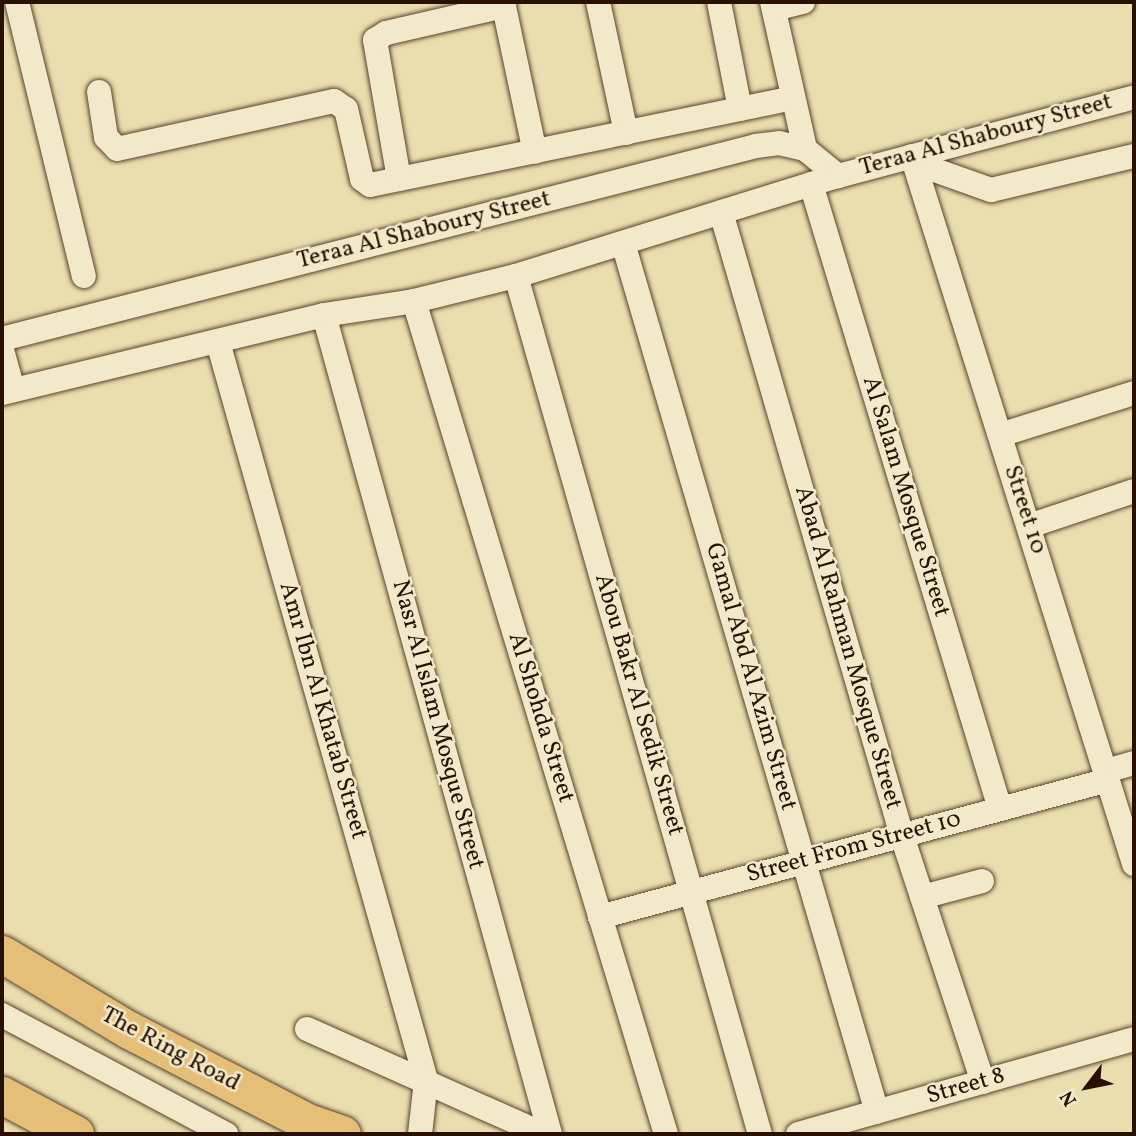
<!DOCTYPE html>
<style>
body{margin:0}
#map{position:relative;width:1136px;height:1136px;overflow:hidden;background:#eaddae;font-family:Vollkorn,serif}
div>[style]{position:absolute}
.roads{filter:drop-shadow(0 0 2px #58442c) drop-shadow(0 0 2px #58442c)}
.minor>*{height:24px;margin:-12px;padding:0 12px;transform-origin:12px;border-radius:12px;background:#f1e9ca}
.highway>*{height:37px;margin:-18.5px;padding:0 18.5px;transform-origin:18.5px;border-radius:18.5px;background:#e5be77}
span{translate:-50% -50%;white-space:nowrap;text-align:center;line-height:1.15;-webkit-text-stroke:5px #f1e9ca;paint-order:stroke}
.street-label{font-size:24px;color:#281100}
.frame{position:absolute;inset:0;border:4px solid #281100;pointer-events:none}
.north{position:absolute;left:1052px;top:1052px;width:70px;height:70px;-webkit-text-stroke:5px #f1e9ca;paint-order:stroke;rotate:238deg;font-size:19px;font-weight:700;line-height:28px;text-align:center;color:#281100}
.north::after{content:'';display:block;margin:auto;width:24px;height:32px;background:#281100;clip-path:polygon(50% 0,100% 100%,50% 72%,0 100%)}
</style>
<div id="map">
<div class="roads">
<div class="minor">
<i style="left:17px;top:2px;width:282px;rotate:76.3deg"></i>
<i style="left:503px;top:2px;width:153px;rotate:78deg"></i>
<i style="left:598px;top:2px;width:134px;rotate:77.9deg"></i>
<i style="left:719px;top:2px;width:109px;rotate:78.9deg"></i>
<i style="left:772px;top:2px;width:151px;rotate:77.3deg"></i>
<i style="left:774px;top:9px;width:30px;rotate:-14deg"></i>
<i style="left:99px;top:92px;width:46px;rotate:81.2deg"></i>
<i style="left:106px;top:137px;width:16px;rotate:47deg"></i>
<i style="left:117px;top:149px;width:222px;rotate:-12.5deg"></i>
<i style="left:334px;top:101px;width:14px;rotate:34deg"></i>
<i style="left:346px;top:109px;width:72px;rotate:77.1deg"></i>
<i style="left:362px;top:179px;width:10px;rotate:37deg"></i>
<i style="left:370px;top:185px;width:431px;rotate:-11.6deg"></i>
<i style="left:912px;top:156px;width:742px;rotate:72.59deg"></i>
<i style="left:915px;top:163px;width:81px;rotate:19.6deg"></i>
<i style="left:991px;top:190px;width:147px;rotate:-13.4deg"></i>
<i style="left:399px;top:179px;width:141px;rotate:-99.8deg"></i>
<i style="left:375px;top:40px;width:13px;rotate:-32deg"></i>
<i style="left:386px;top:33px;width:121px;rotate:-12.9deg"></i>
<i style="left:811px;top:184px;width:653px;rotate:73.17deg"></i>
<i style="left:721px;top:212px;width:650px;rotate:73.82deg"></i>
<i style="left:902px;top:836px;width:259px;rotate:71.8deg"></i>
<i style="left:623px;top:243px;width:905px;rotate:73.71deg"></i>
<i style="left:516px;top:276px;width:892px;rotate:74.13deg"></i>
<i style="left:414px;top:301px;width:870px;rotate:73.17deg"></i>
<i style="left:324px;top:315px;width:850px;rotate:74.57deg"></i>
<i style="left:2px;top:339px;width:778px;rotate:-14.36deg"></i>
<i style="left:756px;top:146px;width:23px;rotate:-7deg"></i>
<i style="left:779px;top:143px;width:27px;rotate:13deg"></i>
<i style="left:805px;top:149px;width:43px;rotate:39.3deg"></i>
<i style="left:218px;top:342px;width:767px;rotate:74.26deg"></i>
<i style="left:426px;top:1080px;width:54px;rotate:96.3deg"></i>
<i style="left:2px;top:350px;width:41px;rotate:74.6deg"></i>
<i style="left:2px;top:393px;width:331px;rotate:-13.6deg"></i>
<i style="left:324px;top:315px;width:91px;rotate:-8.8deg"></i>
<i style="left:414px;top:301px;width:105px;rotate:-13.8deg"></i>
<i style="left:516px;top:276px;width:337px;rotate:-17.3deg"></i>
<i style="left:838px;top:176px;width:306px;rotate:-14.9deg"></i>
<i style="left:1000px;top:435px;width:140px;rotate:-17.4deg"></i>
<i style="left:1029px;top:526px;width:111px;rotate:-18.4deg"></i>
<i style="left:1106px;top:771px;width:29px;rotate:-16deg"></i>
<i style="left:922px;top:897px;width:62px;rotate:-14.9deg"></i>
<i style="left:600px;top:917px;width:526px;rotate:-15.09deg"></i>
<i style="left:2px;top:1015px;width:254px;rotate:28deg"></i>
<i style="left:307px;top:1029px;width:258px;rotate:24deg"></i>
<i style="left:798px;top:1134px;width:349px;rotate:-15.8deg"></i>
</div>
<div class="highway">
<i style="left:2px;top:954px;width:148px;rotate:30.9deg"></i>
<i style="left:129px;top:1030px;width:200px;rotate:27.3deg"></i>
<i style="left:307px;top:1122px;width:37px;rotate:19deg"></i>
<i style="left:2px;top:1095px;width:83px;rotate:28.1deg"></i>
</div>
</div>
<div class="street-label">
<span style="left:986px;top:136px;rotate:-15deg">Teraa Al Shaboury Street</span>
<span style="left:424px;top:231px;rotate:-14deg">Teraa Al Shaboury Street</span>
<span style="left:905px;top:497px;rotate:73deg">Al Salam Mosque Street</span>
<span style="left:1024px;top:510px;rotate:72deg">Street 10</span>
<span style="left:847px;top:648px;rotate:74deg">Abad Al Rahman Mosque Street</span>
<span style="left:750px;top:677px;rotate:74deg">Gamal Abd Al Azim Street</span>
<span style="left:638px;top:705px;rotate:74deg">Abou Bakr Al Sedik Street</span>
<span style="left:322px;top:711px;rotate:74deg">Amr Ibn Al Khatab Street</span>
<span style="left:540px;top:718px;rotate:73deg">Al Shohda Street</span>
<span style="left:437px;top:725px;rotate:75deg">Nasr Al Islam Mosque Street</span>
<span style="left:854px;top:848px;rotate:-15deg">Street From Street 10</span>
<span style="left:170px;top:1050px;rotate:28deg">The Ring Road</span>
<span style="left:966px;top:1087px;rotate:-16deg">Street 8</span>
</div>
<div class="frame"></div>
<div class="north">N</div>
</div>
